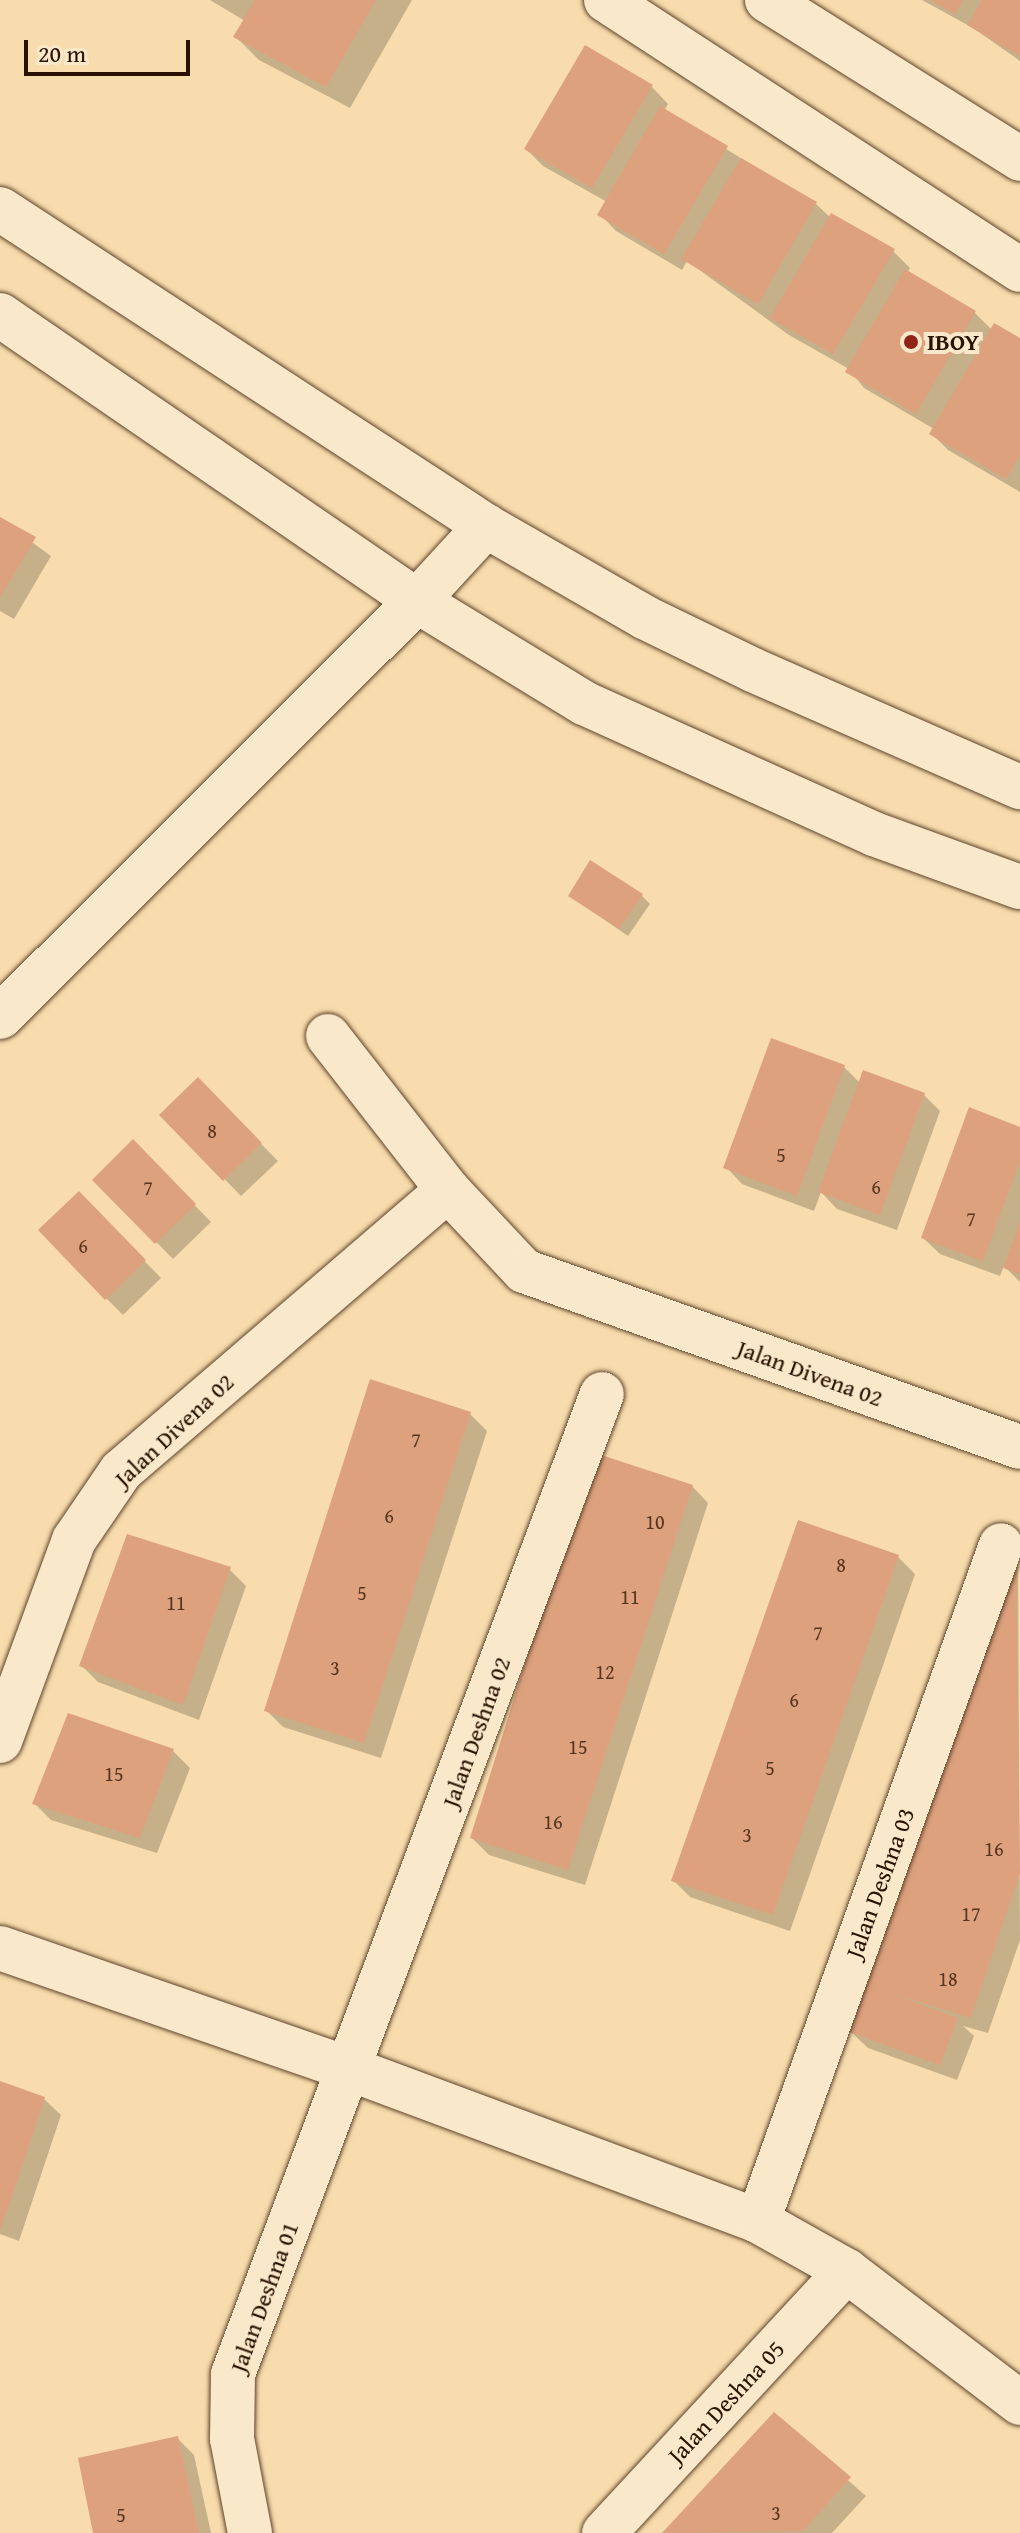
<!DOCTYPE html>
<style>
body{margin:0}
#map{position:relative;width:1020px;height:2533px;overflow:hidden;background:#f8dcad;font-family:"Gentium Book Plus",serif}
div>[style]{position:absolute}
.shadow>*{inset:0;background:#0003}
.building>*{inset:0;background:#dda17d}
.roads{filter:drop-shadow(0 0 2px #5e442b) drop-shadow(0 0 2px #5e442b)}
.minor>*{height:44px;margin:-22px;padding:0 22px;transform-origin:22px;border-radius:22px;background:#fae8ca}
.dots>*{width:22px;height:22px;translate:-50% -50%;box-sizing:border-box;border:4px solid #fae8ca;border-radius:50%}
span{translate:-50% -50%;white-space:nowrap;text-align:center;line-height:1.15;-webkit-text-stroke:8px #fae8ca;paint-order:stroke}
.number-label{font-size:20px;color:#57351f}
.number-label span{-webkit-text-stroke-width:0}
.poi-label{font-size:24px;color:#2a1100;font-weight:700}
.left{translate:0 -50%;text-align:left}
.street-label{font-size:24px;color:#2a1100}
.scale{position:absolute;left:24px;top:40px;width:166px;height:36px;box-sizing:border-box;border:4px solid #2a1100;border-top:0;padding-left:10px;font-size:24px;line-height:28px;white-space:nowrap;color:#2a1100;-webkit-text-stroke:6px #fae8ca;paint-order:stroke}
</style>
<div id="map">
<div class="shadow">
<i style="clip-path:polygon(210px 0,412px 0,350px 108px,259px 60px,236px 37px,245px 21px)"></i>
<i style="clip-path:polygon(922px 0,1020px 0,1020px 61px,973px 28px)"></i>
<i style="clip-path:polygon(652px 87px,668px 104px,664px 111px,816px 204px,831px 218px,893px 251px,910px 268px,907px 273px,975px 313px,992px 330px,1020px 340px,1020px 492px,948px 450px,932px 434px,934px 429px,864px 388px,849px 369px,789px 335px,687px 261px,682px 270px,616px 231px,600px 214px,607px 202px,543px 166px,526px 149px)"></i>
<i style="clip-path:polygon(0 519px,51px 556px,14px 619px,0 611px)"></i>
<i style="clip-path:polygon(641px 895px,650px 904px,628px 936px,570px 896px)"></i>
<i style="clip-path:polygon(844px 1067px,860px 1083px,923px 1094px,940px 1111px,897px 1230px,837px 1209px,821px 1192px,814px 1211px,742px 1184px,726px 1167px)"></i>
<i style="clip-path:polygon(198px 1080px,278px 1161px,241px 1196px,162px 1115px)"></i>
<i style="clip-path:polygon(1020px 1129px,1020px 1282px,1004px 1266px,1000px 1276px,940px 1254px,923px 1238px)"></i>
<i style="clip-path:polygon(133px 1142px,211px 1222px,173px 1259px,95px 1180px)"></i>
<i style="clip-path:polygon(79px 1194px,161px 1278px,123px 1315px,106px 1298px)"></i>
<i style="clip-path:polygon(470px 1414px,487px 1431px,381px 1758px,283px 1727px,267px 1711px)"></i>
<i style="clip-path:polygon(692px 1486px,708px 1503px,585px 1885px,489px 1855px,472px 1838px)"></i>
<i style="clip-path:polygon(799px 1522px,898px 1557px,915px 1574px,790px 1931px,690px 1897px,673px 1880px)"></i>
<i style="clip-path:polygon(1018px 1560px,1020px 1940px,988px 2033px,963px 2026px,974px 2036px,957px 2080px,868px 2048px,851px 2032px)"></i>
<i style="clip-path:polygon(229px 1569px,246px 1586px,199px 1720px,98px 1682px,81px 1665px)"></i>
<i style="clip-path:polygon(69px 1716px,173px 1751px,190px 1768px,157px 1853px,51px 1820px,34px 1803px)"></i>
<i style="clip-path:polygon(0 2083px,44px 2099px,61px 2115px,19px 2241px,0 2234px)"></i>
<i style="clip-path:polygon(774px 2415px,866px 2496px,832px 2533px,667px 2533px)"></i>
<i style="clip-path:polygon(178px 2439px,194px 2455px,211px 2533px,95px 2533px)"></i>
</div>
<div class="building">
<i style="clip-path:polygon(255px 0,376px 0,326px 87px,233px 37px)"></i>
<i style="clip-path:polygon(930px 0,963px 0,955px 14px)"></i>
<i style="clip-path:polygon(982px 0,1020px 0,1020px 56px,967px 25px)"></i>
<i style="clip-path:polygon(585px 45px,653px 85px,592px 188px,524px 149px)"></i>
<i style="clip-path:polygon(660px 106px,728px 146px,664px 254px,597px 215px)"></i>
<i style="clip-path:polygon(741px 158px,817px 202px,758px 304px,681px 259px)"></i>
<i style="clip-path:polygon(831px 213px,895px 249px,833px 354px,770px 318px)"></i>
<i style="clip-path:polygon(905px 269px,976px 311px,916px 414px,845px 372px)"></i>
<i style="clip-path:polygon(994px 323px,1020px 338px,1020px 455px,1006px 479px,929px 434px)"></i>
<i style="clip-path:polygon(0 517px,36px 537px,0 598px)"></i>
<i style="clip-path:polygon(590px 860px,643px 894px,619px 929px,568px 896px)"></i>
<i style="clip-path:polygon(771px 1038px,845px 1065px,797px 1196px,723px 1168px)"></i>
<i style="clip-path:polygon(863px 1070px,925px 1093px,880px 1215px,818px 1192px)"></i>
<i style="clip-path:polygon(198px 1077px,262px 1143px,223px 1181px,159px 1115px)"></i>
<i style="clip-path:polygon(969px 1107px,1020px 1127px,1020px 1161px,983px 1261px,921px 1238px)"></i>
<i style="clip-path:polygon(133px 1139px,196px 1204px,155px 1244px,92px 1180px)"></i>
<i style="clip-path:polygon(79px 1191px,146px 1260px,105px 1300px,38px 1230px)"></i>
<i style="clip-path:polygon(1020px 1222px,1020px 1274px,1003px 1268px)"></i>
<i style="clip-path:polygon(370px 1379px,471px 1412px,364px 1743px,264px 1711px)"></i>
<i style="clip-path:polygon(592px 1452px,693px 1485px,568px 1870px,470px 1838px)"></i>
<i style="clip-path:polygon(798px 1520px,899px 1555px,773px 1915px,671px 1881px)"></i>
<i style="clip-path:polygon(127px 1534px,231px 1567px,183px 1705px,79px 1666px)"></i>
<i style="clip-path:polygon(1016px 1558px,1020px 1873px,971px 2018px,890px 1993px,958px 2018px,940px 2065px,849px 2032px)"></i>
<i style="clip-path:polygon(68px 1713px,174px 1749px,140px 1838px,32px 1804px)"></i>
<i style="clip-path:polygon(0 2081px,45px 2097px,1px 2229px,0 2229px)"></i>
<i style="clip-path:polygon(774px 2412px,851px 2477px,803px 2531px,662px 2533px)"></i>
<i style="clip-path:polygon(178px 2436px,199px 2533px,93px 2533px,78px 2458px)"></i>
</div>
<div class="roads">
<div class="minor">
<i style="left:606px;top:0;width:494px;rotate:33.1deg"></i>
<i style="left:767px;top:0;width:299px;rotate:32.1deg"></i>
<i style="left:0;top:209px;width:580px;rotate:33.11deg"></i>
<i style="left:486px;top:526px;width:182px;rotate:29.9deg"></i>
<i style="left:644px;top:617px;width:121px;rotate:25.9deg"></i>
<i style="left:753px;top:670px;width:292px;rotate:23.7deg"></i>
<i style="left:0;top:315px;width:506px;rotate:34.44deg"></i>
<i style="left:417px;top:601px;width:196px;rotate:31.4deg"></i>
<i style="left:584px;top:703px;width:318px;rotate:24.3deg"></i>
<i style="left:874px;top:834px;width:155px;rotate:20deg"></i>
<i style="left:0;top:1017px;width:589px;rotate:-44.93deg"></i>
<i style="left:417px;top:601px;width:102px;rotate:-47.4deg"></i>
<i style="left:328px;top:1036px;width:195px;rotate:52.1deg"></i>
<i style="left:448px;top:1190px;width:111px;rotate:46.8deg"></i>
<i style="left:524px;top:1271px;width:526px;rotate:19.54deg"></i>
<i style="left:0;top:1741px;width:214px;rotate:-69.8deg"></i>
<i style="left:74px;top:1540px;width:83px;rotate:-55.7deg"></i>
<i style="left:121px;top:1471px;width:431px;rotate:-40.7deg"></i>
<i style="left:0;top:1948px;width:370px;rotate:19.1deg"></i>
<i style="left:350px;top:2069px;width:435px;rotate:20.4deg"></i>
<i style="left:758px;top:2221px;width:102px;rotate:29.3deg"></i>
<i style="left:847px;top:2271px;width:218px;rotate:37.3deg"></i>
<i style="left:758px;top:2221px;width:718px;rotate:-70.23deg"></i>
<i style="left:250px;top:2533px;width:96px;rotate:-100.8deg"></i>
<i style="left:232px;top:2439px;width:65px;rotate:-89.1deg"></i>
<i style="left:233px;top:2374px;width:1047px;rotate:-69.37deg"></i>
<i style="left:604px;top:2533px;width:357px;rotate:-47.2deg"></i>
</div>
</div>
<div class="dots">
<i style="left:911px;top:342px;background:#8f2418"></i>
</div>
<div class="number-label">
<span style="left:212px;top:1130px">8</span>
<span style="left:781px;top:1154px">5</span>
<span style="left:876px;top:1186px">6</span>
<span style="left:148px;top:1187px">7</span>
<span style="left:971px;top:1218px">7</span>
<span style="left:83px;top:1245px">6</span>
<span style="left:416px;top:1439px">7</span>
<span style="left:389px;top:1515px">6</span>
<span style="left:655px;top:1521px">10</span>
<span style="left:841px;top:1564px">8</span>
<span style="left:362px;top:1592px">5</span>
<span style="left:630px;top:1596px">11</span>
<span style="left:176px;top:1602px">11</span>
<span style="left:818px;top:1632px">7</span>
<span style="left:335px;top:1667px">3</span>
<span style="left:605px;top:1671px">12</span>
<span style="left:794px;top:1699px">6</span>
<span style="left:578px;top:1746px">15</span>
<span style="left:770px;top:1767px">5</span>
<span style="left:114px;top:1773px">15</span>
<span style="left:553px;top:1821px">16</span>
<span style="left:747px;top:1834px">3</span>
<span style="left:994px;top:1848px">16</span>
<span style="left:971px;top:1913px">17</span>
<span style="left:948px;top:1978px">18</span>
<span style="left:776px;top:2512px">3</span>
<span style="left:121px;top:2514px">5</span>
</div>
<div class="poi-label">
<span class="left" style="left:927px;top:342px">IBOY</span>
</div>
<div class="street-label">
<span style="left:810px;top:1373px;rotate:20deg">Jalan Divena 02</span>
<span style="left:174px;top:1430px;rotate:-43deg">Jalan Divena 02</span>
<span style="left:476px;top:1732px;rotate:-70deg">Jalan Deshna 02</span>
<span style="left:880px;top:1883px;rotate:-70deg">Jalan Deshna 03</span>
<span style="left:264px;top:2297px;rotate:-70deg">Jalan Deshna 01</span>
<span style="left:726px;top:2402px;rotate:-47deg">Jalan Deshna 05</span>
</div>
<div class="scale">20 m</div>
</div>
